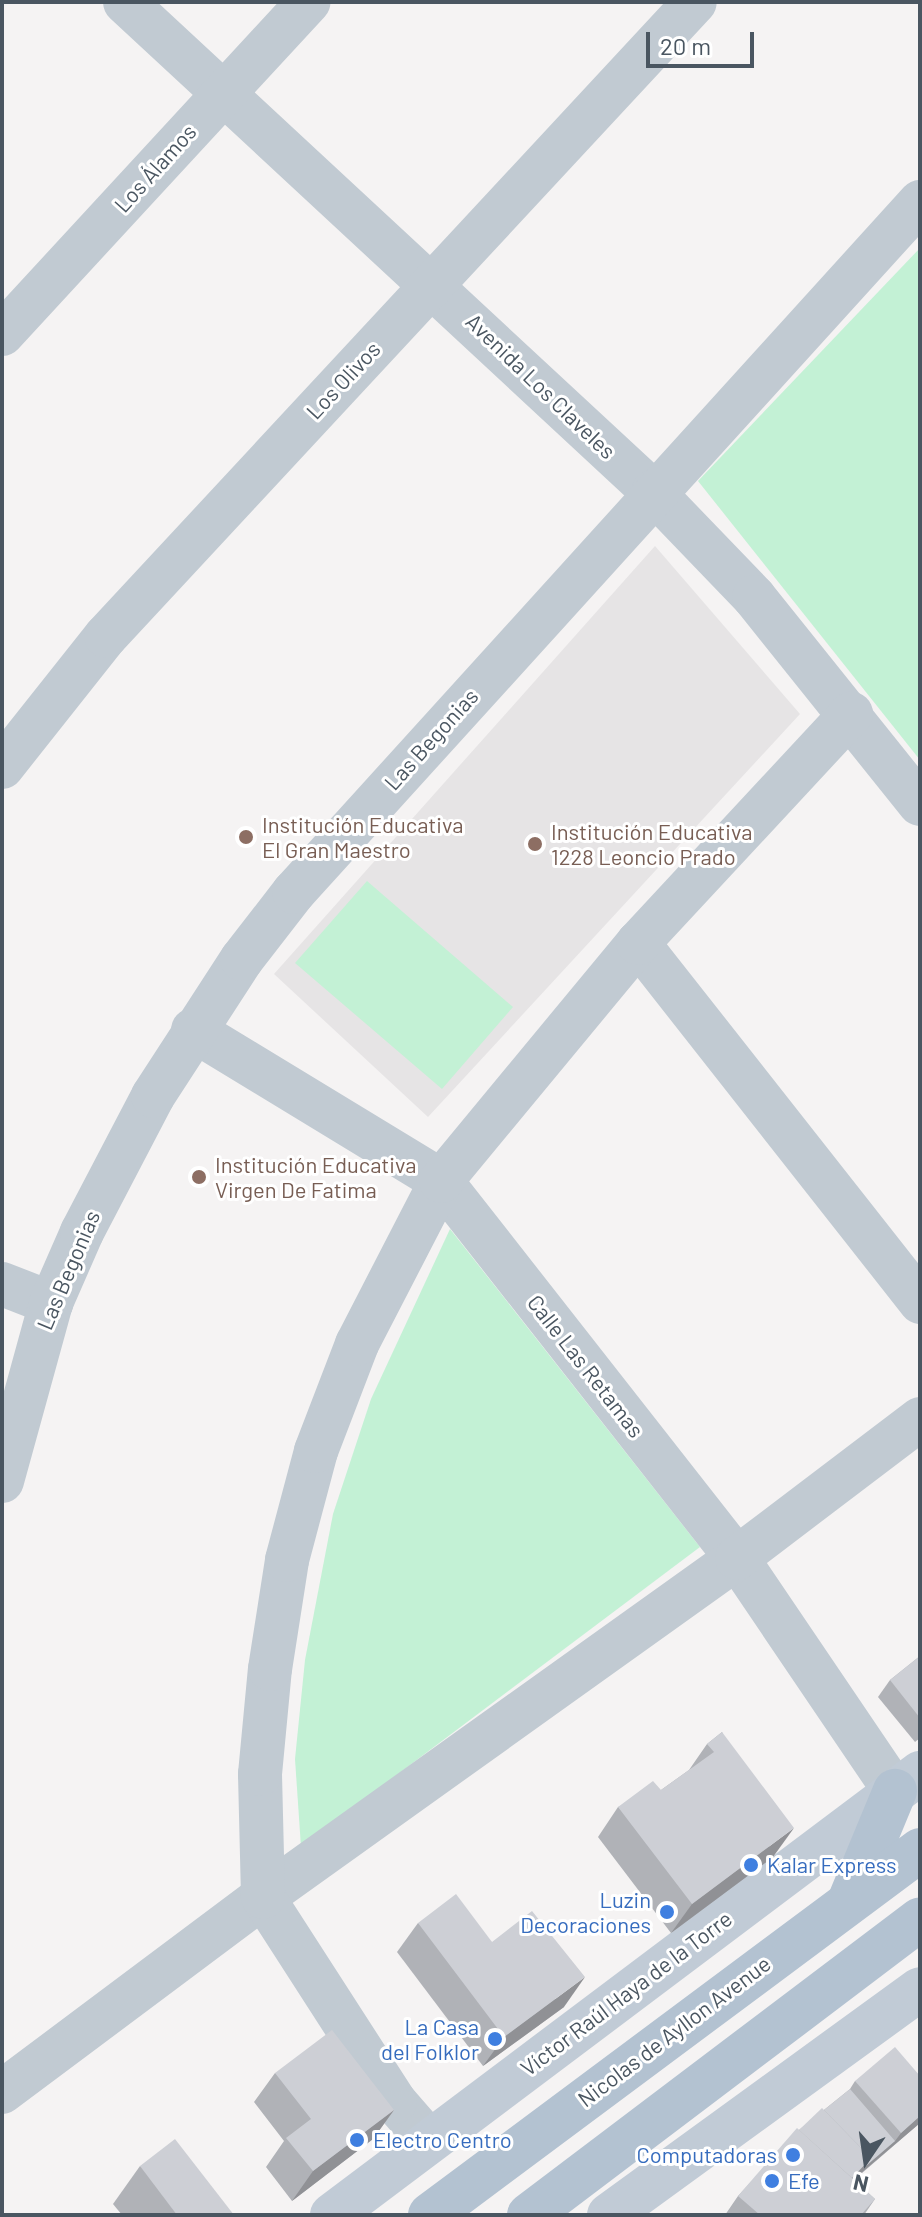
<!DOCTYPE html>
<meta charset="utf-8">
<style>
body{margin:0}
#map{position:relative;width:922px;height:2217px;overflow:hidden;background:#f5f3f3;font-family:Barlow,sans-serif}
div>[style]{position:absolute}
.education>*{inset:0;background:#e6e4e5}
.green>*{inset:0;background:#c3f1d5}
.street>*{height:44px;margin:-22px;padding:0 22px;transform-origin:22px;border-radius:22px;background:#c1cad2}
.secondary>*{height:44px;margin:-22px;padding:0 22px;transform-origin:22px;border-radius:22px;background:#c1cbd6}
.primary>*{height:44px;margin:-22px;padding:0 22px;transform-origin:22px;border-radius:22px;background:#b3c2d1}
.wall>*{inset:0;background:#b0b2b7}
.shaded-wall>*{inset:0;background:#909195}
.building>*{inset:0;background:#cdcfd5}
.dots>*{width:22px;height:22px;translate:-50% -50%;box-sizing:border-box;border:4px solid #fff;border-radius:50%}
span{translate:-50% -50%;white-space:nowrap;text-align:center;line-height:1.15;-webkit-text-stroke:6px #fff;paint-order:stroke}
.street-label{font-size:22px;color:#4a5661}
.education-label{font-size:22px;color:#785e54}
.left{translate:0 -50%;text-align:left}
.shop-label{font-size:22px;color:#366cbe}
.right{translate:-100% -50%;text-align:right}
.frame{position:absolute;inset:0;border:4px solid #4a5661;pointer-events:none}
.north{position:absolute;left:826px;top:2121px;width:80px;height:80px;-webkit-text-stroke:6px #fff;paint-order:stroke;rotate:193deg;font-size:22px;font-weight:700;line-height:32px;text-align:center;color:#4a5661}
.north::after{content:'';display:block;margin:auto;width:28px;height:36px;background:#4a5661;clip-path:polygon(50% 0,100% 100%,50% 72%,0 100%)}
.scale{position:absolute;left:646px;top:32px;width:108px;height:36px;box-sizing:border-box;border:4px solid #4a5661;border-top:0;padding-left:10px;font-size:24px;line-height:28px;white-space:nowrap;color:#4a5661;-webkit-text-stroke:6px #fff;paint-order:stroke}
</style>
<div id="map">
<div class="education">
<i style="clip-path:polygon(655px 546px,800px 714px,428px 1117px,274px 974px)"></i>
</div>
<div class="green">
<i style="clip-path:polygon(920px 248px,920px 760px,698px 481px)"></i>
<i style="clip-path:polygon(367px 881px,513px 1007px,442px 1089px,295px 963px)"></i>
<i style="clip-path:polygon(450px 1229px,700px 1547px,301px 1847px,295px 1759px,305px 1660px,333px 1514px,371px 1399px)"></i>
</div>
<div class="street">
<i style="left:125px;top:2px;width:720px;rotate:42.86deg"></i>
<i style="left:653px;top:492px;width:146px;rotate:46.1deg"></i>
<i style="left:754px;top:597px;width:265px;rotate:51.3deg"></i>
<i style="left:2px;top:334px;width:452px;rotate:-47.3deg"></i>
<i style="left:2px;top:767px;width:167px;rotate:-51.6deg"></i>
<i style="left:106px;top:636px;width:865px;rotate:-47.11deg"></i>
<i style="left:638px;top:943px;width:457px;rotate:51.8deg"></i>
<i style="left:193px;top:1030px;width:290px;rotate:31.3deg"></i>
<i style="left:441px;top:1181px;width:479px;rotate:51.9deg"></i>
<i style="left:737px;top:1558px;width:282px;rotate:55.9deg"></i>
<i style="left:2px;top:1284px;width:53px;rotate:21.2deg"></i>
<i style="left:2px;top:1481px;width:185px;rotate:-74.6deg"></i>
<i style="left:51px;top:1303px;width:77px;rotate:-66.4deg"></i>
<i style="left:82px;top:1232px;width:153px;rotate:-62.4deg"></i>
<i style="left:153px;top:1096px;width:163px;rotate:-57deg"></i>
<i style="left:242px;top:959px;width:85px;rotate:-52.2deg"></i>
<i style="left:294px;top:892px;width:932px;rotate:-47.78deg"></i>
<i style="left:2px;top:2092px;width:326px;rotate:-36.8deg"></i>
<i style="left:263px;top:1897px;width:583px;rotate:-35.57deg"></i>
<i style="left:737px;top:1558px;width:230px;rotate:-37.2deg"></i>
<i style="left:429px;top:2141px;width:52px;rotate:-131.1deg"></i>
<i style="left:395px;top:2102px;width:244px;rotate:-122.8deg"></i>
<i style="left:263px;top:1897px;width:123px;rotate:-91.4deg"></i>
<i style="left:260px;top:1774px;width:105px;rotate:-84.6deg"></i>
<i style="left:270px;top:1669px;width:110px;rotate:-81.1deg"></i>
<i style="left:287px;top:1560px;width:113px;rotate:-75.1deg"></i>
<i style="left:316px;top:1451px;width:115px;rotate:-69deg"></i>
<i style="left:357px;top:1344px;width:183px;rotate:-62.7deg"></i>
<i style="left:441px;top:1181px;width:309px;rotate:-50.4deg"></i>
<i style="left:638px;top:943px;width:313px;rotate:-47.1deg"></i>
</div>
<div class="secondary">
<i style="left:332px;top:2215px;width:736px;rotate:-36.93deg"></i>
<i style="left:609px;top:2215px;width:384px;rotate:-36deg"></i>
</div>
<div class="primary">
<i style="left:851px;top:1897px;width:115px;rotate:-67.5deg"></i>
<i style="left:430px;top:2215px;width:611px;rotate:-36.68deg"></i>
<i style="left:529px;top:2215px;width:490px;rotate:-37.1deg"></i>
</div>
<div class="wall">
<i style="clip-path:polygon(920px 1656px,920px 1738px,915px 1742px,878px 1697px,890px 1680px)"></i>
<i style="clip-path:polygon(722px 1732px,773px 1857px,671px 1933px,598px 1837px,618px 1807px,661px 1790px,689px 1770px,707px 1744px)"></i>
<i style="clip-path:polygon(418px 1923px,492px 1942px,564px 2007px,483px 2066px,397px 1952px)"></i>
<i style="clip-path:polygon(275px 2073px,394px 2110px,373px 2139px,292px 2201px,266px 2167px,284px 2141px,254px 2102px)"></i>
<i style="clip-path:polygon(920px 2076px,920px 2123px,854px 2180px,875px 2199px,864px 2215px,725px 2215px,738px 2196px,799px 2130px,850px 2089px,855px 2081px)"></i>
<i style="clip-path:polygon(140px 2166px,234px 2215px,122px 2215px,113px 2204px)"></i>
</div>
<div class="shaded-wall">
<i style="clip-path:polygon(794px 1828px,773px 1857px,671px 1933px,692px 1904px)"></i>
<i style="clip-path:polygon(585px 1977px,564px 2007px,483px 2066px,504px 2037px)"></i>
<i style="clip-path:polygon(394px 2110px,373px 2139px,292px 2201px,313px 2171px)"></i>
<i style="clip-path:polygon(920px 2116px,920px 2123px,860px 2174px,829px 2206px,840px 2190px,871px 2158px,895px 2141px,901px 2133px)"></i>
</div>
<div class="building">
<i style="clip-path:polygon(920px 1656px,920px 1718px,890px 1680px)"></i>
<i style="clip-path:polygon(722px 1732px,794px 1828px,692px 1904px,618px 1807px,653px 1781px,661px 1790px,714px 1752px,707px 1744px)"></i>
<i style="clip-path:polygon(456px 1894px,492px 1942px,532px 1911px,585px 1977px,504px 2037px,418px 1923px)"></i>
<i style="clip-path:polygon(332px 2030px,394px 2110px,313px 2171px,286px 2138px,311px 2119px,275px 2073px)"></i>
<i style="clip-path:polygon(895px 2047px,920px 2076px,920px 2116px,901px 2133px,855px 2081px)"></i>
<i style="clip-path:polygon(850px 2089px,895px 2141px,866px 2166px,871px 2158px,824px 2110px)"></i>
<i style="clip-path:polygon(822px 2108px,871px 2158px,852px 2178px,799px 2130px)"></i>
<i style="clip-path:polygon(797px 2128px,875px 2199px,861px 2215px,760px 2215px,738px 2196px)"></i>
<i style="clip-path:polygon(175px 2139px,234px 2215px,177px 2215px,140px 2166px)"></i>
</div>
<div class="dots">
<i style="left:246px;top:837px;background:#8d6e63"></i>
<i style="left:535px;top:844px;background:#8d6e63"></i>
<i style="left:199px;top:1177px;background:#8d6e63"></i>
<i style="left:751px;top:1865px;background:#3f7fe0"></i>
<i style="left:667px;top:1912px;background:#3f7fe0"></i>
<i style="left:495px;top:2039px;background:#3f7fe0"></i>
<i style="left:357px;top:2140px;background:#3f7fe0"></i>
<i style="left:793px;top:2155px;background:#3f7fe0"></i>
<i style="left:772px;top:2181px;background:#3f7fe0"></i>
</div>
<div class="street-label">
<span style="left:155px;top:168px;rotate:-48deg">Los Álamos</span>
<span style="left:343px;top:380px;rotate:-47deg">Los Olivos</span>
<span style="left:541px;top:386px;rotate:44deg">Avenida Los Claveles</span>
<span style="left:431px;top:739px;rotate:-48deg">Las Begonias</span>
<span style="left:68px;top:1270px;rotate:-67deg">Las Begonias</span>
<span style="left:586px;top:1366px;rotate:52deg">Calle Las Retamas</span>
<span style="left:626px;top:1993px;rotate:-37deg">Víctor Raúl Haya de la Torre</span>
<span style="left:674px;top:2031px;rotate:-37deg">Nicolas de Ayllon Avenue</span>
</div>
<div class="education-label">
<span class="left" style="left:262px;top:837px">Institución Educativa<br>El Gran Maestro</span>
<span class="left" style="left:551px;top:844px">Institución Educativa<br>1228 Leoncio Prado</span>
<span class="left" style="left:215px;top:1177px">Institución Educativa<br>Virgen De Fatima</span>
</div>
<div class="shop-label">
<span class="left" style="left:767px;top:1865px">Kalar Express</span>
<span class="right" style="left:651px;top:1912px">Luzin<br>Decoraciones</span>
<span class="right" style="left:479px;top:2039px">La Casa<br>del Folklor</span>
<span class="left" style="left:373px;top:2140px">Electro Centro</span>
<span class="right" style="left:777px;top:2155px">Computadoras</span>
<span class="left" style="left:788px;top:2181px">Efe</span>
</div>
<div class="frame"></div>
<div class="north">N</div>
<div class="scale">20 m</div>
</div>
